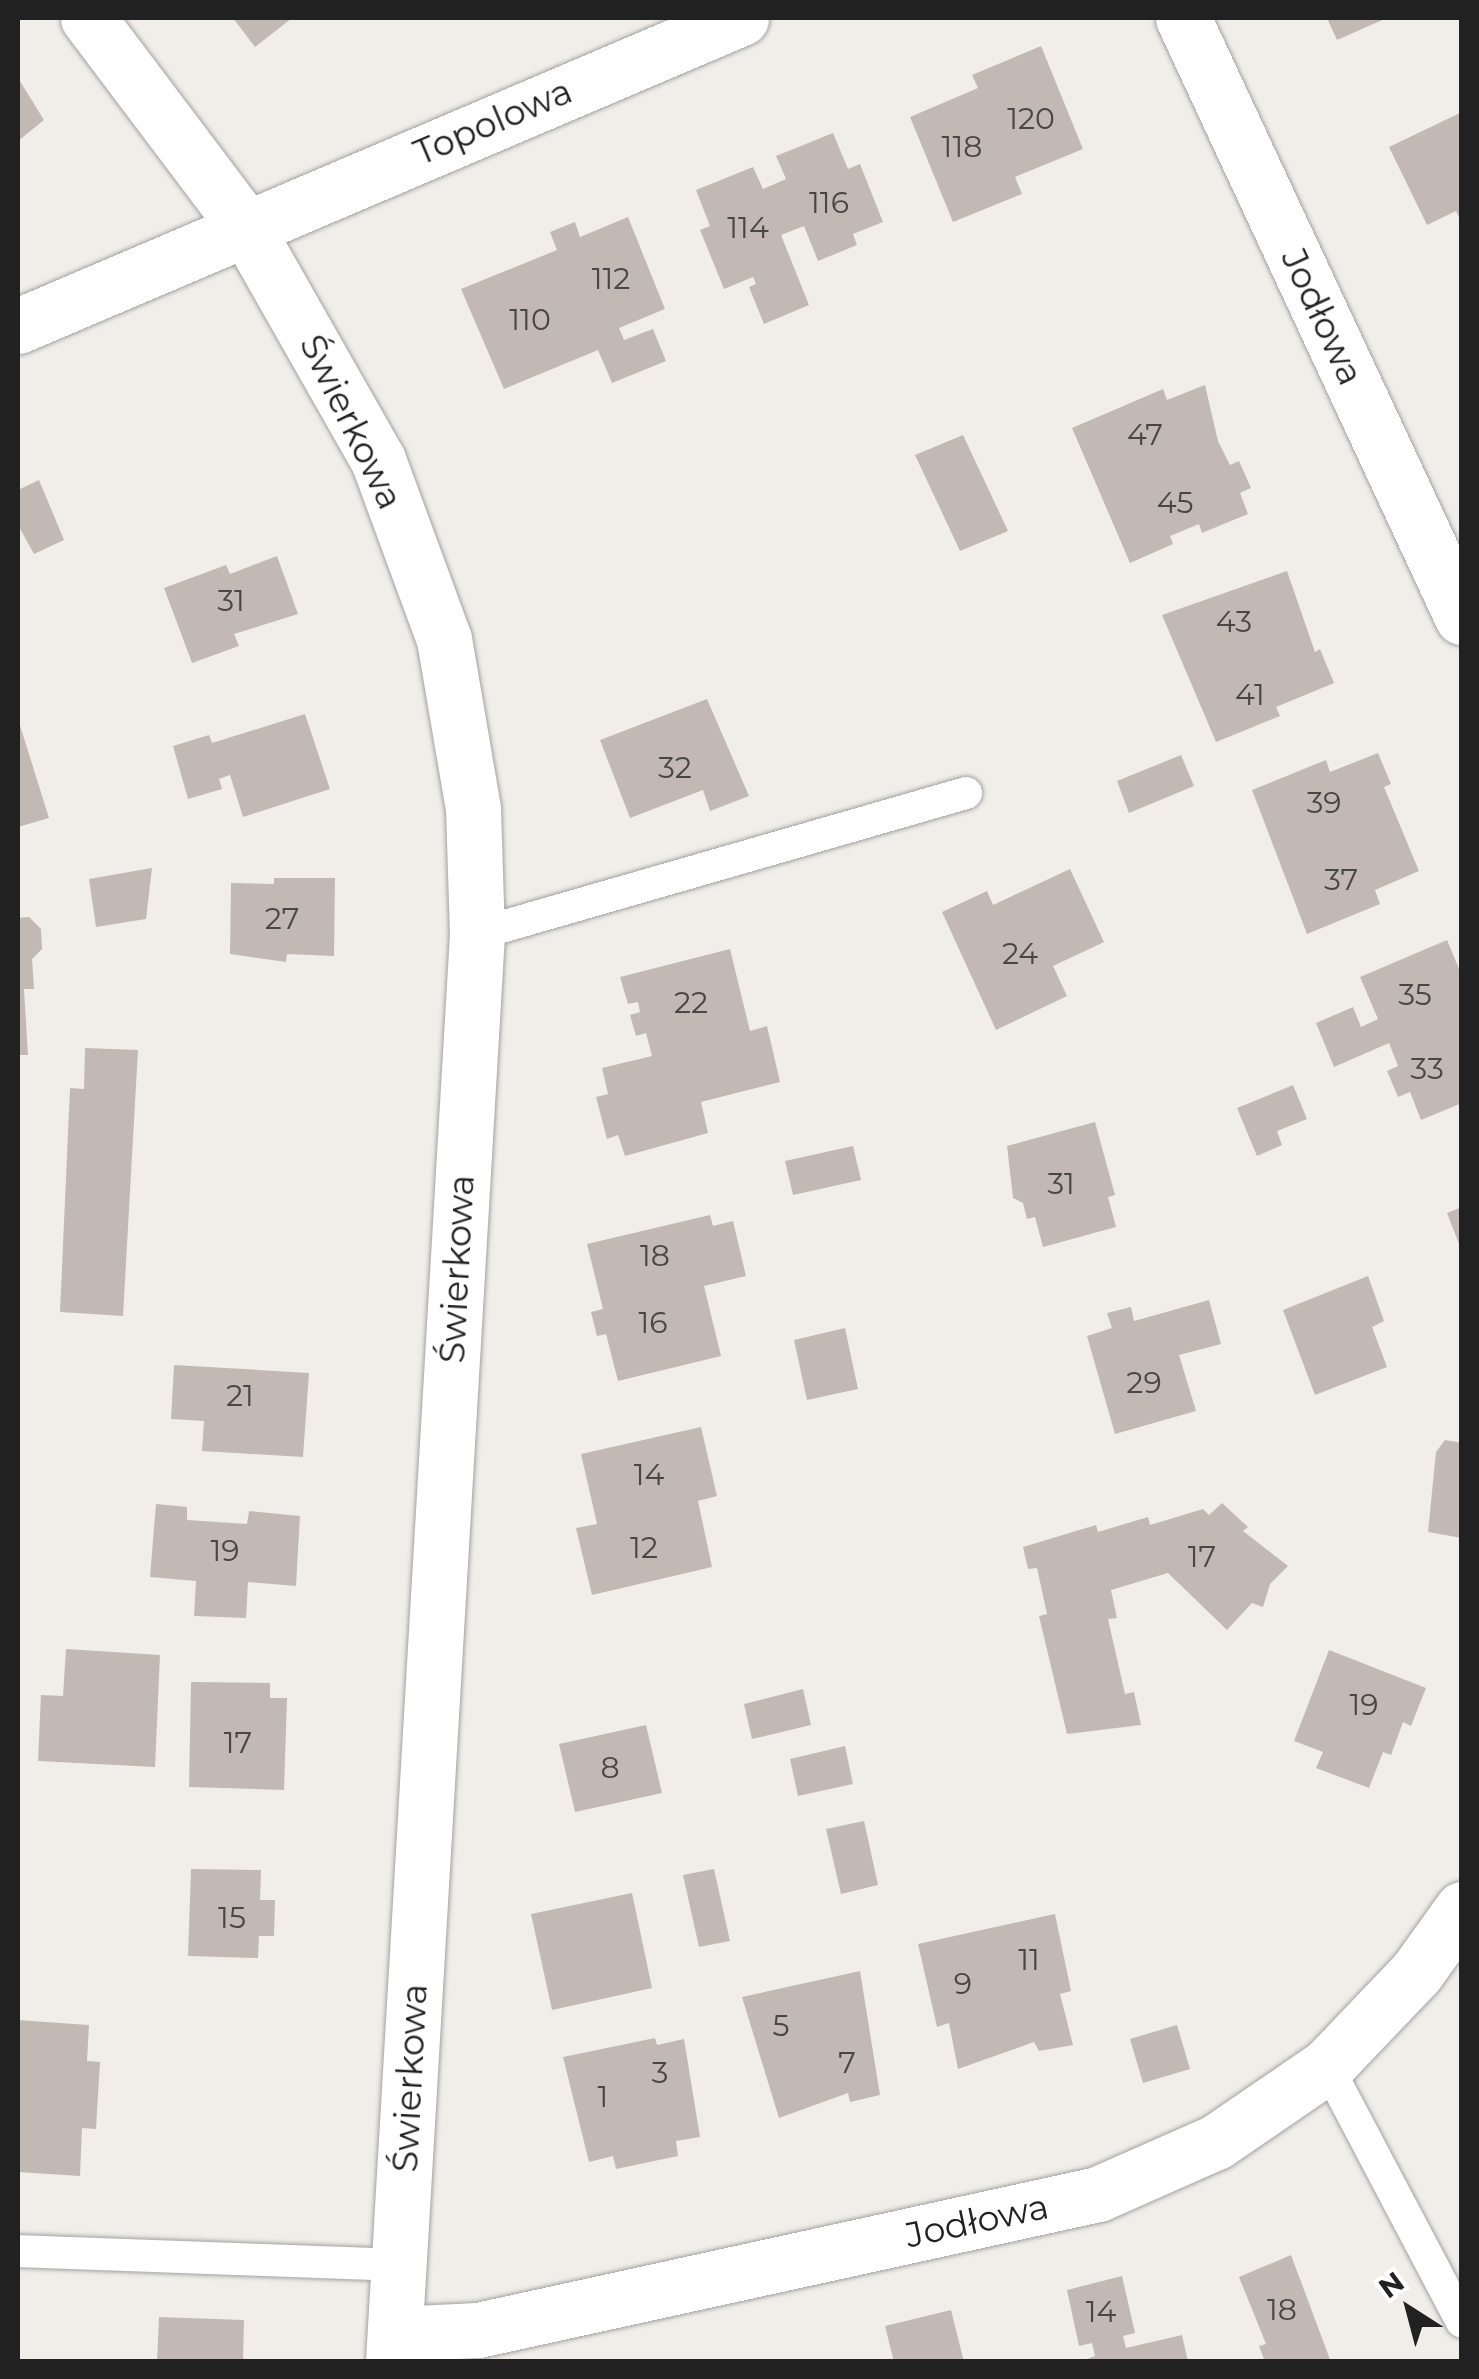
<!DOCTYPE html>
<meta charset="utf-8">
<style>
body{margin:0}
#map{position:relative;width:1479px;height:2379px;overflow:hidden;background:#f1eee9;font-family:Montserrat,sans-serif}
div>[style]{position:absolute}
.building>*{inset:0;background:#c2b9b5}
.roads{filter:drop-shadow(0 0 2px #a2a2a2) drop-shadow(0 0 2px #a2a2a2)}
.service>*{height:32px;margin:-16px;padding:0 16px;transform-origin:16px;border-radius:16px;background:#fff}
.minor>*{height:55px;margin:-27.5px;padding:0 27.5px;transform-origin:27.5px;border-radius:27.5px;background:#fff}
span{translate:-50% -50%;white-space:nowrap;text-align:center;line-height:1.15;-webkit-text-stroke:9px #fff;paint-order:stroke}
.number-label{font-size:30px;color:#494746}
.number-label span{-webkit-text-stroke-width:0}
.street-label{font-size:35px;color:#212121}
.frame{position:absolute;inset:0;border:20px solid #212121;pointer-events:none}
.north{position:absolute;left:1359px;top:2259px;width:100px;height:100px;-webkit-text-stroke:8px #fff;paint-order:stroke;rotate:324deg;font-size:28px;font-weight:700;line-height:40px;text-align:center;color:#212121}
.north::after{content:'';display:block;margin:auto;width:35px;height:45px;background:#212121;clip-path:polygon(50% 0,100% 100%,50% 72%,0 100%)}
</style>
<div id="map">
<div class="building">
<i style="clip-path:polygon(233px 18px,292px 18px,255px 47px)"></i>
<i style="clip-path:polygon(1327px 18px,1387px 18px,1337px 40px)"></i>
<i style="clip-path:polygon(1041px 46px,1083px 149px,1015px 177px,1022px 194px,953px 222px,910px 117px,978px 88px,972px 75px)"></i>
<i style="clip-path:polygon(18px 78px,44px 120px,18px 141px)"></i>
<i style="clip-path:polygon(1462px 112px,1462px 223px,1456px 211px,1427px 225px,1389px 147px)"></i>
<i style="clip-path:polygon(833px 133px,848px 169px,860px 164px,883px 222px,853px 234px,857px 245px,818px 261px,804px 226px,781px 235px,809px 305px,764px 324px,749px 287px,756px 284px,753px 277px,724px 289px,700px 230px,710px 226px,696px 190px,753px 167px,763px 189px,786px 179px,776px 156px)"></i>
<i style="clip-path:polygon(628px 217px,665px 309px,619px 328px,624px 340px,653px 329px,666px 361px,612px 383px,598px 350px,504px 389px,461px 289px,557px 250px,550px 232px,575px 222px,580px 237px)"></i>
<i style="clip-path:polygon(1205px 385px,1218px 441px,1230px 465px,1239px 461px,1251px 488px,1240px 493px,1248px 514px,1202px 533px,1199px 524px,1170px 536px,1173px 544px,1130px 563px,1072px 428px,1163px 389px,1167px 400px)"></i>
<i style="clip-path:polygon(963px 435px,1008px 531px,960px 551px,915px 455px)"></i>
<i style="clip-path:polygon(39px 480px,64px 540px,34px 554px,18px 525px,18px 490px)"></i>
<i style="clip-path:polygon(277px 556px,298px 614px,234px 634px,239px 646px,192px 663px,164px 588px,226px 565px,230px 574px)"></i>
<i style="clip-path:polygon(1287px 571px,1315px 652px,1320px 649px,1334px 683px,1276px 707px,1280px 716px,1216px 742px,1162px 615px)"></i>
<i style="clip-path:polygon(707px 699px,749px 796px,710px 811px,703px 790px,630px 818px,600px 740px)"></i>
<i style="clip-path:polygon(305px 714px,330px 789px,243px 817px,230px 775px,219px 779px,222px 789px,188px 799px,173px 746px,209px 735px,212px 743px)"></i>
<i style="clip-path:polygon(18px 719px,49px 818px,18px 827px)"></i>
<i style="clip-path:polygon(1378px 753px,1391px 784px,1384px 787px,1419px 871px,1375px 890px,1380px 904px,1307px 934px,1252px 790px,1326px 760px,1330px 772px)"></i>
<i style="clip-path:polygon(1181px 755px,1194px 786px,1129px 813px,1117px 781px)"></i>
<i style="clip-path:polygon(152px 868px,146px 919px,96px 927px,89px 879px)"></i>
<i style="clip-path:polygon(1070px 869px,1104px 942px,1053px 966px,1067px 996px,996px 1030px,942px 912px,987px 891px,993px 905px)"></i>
<i style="clip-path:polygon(274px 878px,335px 878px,334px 956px,287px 954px,286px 962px,230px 954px,231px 883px,274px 884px)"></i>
<i style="clip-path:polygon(29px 917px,41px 929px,42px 949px,32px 959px,34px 989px,24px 989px,28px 1055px,18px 1055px,18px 918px)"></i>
<i style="clip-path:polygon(1447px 940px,1462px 976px,1462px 1103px,1421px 1120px,1410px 1092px,1398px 1097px,1387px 1071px,1398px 1066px,1389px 1043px,1334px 1067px,1316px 1023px,1353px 1007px,1361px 1027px,1378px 1019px,1360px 977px)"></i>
<i style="clip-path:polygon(730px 949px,750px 1031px,767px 1026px,780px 1082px,701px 1102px,708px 1133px,625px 1156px,618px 1135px,607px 1139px,596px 1097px,608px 1094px,602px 1068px,652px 1056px,646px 1033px,636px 1036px,630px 1015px,640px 1012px,638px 1002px,628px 1004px,620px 977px)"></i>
<i style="clip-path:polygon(85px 1048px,138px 1050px,123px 1316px,60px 1312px,70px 1088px,84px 1089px)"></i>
<i style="clip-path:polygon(1293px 1085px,1307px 1119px,1277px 1131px,1282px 1145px,1257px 1156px,1237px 1108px)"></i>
<i style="clip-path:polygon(1095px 1122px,1115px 1195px,1108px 1197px,1116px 1227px,1043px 1247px,1035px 1217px,1027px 1219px,1023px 1203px,1013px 1198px,1007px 1146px)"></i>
<i style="clip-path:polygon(853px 1146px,861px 1180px,793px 1195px,785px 1161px)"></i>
<i style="clip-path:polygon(1462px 1207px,1462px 1249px,1461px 1249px,1447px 1213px)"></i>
<i style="clip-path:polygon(710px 1215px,713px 1226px,733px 1221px,746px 1276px,704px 1286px,721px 1356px,618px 1381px,606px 1334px,597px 1336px,591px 1312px,603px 1309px,587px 1244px)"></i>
<i style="clip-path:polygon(1368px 1276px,1384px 1321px,1372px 1327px,1387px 1367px,1315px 1395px,1283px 1310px)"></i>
<i style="clip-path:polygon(1209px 1300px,1221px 1344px,1179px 1355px,1196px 1411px,1115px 1434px,1087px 1336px,1112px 1328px,1107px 1313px,1131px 1307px,1134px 1321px)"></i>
<i style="clip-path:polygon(845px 1328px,858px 1389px,807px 1400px,794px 1340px)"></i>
<i style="clip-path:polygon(174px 1365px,309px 1373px,303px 1457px,202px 1451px,204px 1421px,171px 1419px)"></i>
<i style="clip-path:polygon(701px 1427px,717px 1496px,698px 1501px,712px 1567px,592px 1595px,576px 1528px,597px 1524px,581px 1454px)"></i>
<i style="clip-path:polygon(1445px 1440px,1462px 1443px,1462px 1538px,1428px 1532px,1436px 1452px)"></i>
<i style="clip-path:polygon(1222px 1503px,1248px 1527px,1243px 1531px,1288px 1566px,1270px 1584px,1263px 1607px,1252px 1603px,1227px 1630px,1168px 1573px,1111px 1590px,1117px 1618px,1108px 1619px,1125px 1694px,1134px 1692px,1141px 1725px,1067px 1734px,1039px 1616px,1047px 1614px,1037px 1568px,1028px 1569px,1023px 1547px,1096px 1525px,1098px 1532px,1148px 1517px,1150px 1525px,1203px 1509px,1209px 1515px)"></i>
<i style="clip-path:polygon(156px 1504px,187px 1507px,187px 1520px,247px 1524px,249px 1511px,300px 1516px,296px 1586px,248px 1582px,246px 1618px,194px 1616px,196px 1581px,150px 1577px)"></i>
<i style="clip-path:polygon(66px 1649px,160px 1655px,155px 1767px,38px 1761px,41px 1695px,63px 1696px)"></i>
<i style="clip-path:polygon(1329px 1650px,1426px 1688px,1411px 1726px,1403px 1722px,1391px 1755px,1383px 1752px,1369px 1788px,1316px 1768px,1323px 1752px,1294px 1741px)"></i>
<i style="clip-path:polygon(191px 1682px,270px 1683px,270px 1698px,287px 1698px,284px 1790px,189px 1787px)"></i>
<i style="clip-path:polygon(803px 1689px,811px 1725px,752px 1739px,744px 1704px)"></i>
<i style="clip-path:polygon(646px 1725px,662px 1793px,575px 1812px,559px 1744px)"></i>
<i style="clip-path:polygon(845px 1746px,853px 1784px,798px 1796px,790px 1759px)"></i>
<i style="clip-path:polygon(864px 1821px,878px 1885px,841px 1894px,826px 1829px)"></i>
<i style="clip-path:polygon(191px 1869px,261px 1870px,260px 1900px,275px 1900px,274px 1936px,259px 1936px,258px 1958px,188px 1956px)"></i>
<i style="clip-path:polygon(714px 1869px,730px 1941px,699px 1947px,683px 1875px)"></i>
<i style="clip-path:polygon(632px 1893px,652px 1988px,552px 2010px,531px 1914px)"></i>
<i style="clip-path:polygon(1055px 1914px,1071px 1991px,1060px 1994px,1073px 2045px,1039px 2051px,1034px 2042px,958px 2069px,949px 2023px,937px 2027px,918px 1944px)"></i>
<i style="clip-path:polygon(860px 1971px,880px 2095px,850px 2102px,848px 2093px,779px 2118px,742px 1997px)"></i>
<i style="clip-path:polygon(18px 2020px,89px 2025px,87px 2061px,100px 2062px,96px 2129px,82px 2128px,80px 2176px,18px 2172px)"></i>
<i style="clip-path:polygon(1177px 2025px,1190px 2069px,1143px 2083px,1130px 2039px)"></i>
<i style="clip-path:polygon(655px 2038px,657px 2045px,684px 2039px,700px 2137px,676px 2141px,678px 2156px,616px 2169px,613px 2156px,589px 2162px,563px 2057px)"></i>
<i style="clip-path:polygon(1291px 2255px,1331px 2362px,1265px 2362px,1259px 2346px,1266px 2344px,1239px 2277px)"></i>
<i style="clip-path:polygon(1122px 2276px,1135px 2333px,1123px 2336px,1126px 2348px,1182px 2335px,1188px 2362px,1079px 2362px,1095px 2356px,1092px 2343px,1079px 2346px,1067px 2290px)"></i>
<i style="clip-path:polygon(951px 2310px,964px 2362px,894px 2362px,885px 2326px)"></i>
<i style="clip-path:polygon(159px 2317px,244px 2320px,243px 2362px,157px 2362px)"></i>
</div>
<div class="roads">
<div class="service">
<i style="left:477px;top:934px;width:509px;rotate:-16.08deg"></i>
<i style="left:1327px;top:2066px;width:289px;rotate:62.2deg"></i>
<i style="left:18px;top:2251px;width:381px;rotate:2.1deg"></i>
</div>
<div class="minor">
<i style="left:88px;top:18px;width:261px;rotate:53deg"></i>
<i style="left:245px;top:226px;width:269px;rotate:60.4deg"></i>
<i style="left:378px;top:460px;width:191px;rotate:69.8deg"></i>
<i style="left:444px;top:639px;width:171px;rotate:80.3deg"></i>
<i style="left:473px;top:808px;width:126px;rotate:88.2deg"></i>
<i style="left:477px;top:934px;width:1430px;rotate:93.37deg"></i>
<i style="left:1183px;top:18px;width:661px;rotate:65.03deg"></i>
<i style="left:18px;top:326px;width:786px;rotate:-23.07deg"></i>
<i style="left:395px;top:2334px;width:83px;rotate:-2.8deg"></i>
<i style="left:478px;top:2330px;width:635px;rotate:-12.37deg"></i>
<i style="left:1098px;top:2194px;width:129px;rotate:-23.8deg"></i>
<i style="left:1216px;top:2142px;width:135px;rotate:-34.4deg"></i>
<i style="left:1327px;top:2066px;width:129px;rotate:-46.3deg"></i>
<i style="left:1416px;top:1973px;width:79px;rotate:-54.3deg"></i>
</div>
</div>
<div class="number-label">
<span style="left:1031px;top:119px">120</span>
<span style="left:962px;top:147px">118</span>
<span style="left:829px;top:203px">116</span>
<span style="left:748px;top:228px">114</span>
<span style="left:611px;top:279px">112</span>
<span style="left:530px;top:320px">110</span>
<span style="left:1145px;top:435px">47</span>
<span style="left:1175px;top:503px">45</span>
<span style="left:231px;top:601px">31</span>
<span style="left:1234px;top:622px">43</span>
<span style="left:1250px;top:695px">41</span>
<span style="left:675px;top:768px">32</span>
<span style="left:1324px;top:803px">39</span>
<span style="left:1341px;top:880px">37</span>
<span style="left:282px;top:919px">27</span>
<span style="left:1020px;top:954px">24</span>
<span style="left:1415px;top:995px">35</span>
<span style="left:691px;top:1003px">22</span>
<span style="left:1427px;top:1069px">33</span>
<span style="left:1061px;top:1184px">31</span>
<span style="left:655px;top:1256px">18</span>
<span style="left:653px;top:1323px">16</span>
<span style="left:1144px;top:1383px">29</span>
<span style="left:240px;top:1396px">21</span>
<span style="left:649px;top:1475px">14</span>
<span style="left:644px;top:1548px">12</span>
<span style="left:225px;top:1551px">19</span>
<span style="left:1202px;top:1557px">17</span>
<span style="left:1364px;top:1705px">19</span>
<span style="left:238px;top:1743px">17</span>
<span style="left:610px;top:1768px">8</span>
<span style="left:232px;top:1918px">15</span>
<span style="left:1029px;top:1960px">11</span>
<span style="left:963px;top:1984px">9</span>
<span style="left:781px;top:2026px">5</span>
<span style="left:847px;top:2063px">7</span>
<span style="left:660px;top:2073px">3</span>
<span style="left:603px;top:2097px">1</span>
<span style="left:1282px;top:2310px">18</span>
<span style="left:1101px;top:2312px">14</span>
</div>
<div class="street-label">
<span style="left:493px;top:122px;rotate:-23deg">Topolowa</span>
<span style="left:1322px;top:317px;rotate:65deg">Jodłowa</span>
<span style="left:351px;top:422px;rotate:64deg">Świerkowa</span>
<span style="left:457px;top:1269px;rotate:-87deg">Świerkowa</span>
<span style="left:410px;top:2078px;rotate:-87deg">Świerkowa</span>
<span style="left:977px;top:2221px;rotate:-12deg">Jodłowa</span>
</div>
<div class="frame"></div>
<div class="north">N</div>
</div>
